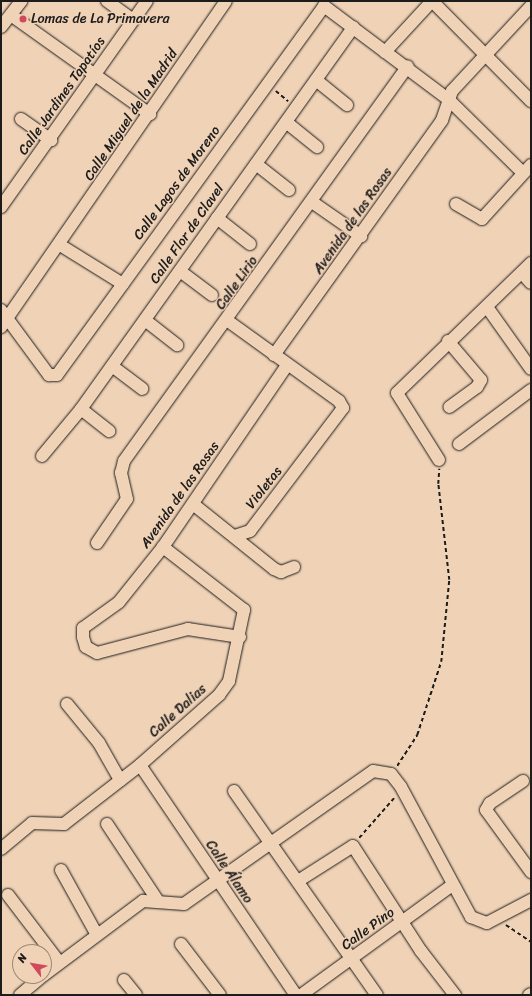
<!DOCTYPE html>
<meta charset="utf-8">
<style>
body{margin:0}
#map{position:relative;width:532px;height:996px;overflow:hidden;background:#f0d2b6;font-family:Sriracha,sans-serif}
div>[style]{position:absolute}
.path>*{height:1.5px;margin-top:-0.75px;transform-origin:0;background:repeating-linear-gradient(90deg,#1c1c1c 0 4px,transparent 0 7px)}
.roads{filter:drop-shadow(0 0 1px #1c1c1c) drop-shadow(0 0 1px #1c1c1c)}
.minor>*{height:12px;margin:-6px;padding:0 6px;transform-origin:6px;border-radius:6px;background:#f0d2b6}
.dots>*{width:11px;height:11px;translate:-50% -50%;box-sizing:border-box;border:2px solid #f0d2b6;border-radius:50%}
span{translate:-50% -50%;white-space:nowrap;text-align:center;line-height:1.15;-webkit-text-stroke:3px #f0d2b6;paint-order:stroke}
.poi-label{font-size:14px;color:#1c1c1c}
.left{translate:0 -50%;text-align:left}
.street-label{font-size:14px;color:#1c1c1c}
.frame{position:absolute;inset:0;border:2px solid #1c1c1c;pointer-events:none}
.north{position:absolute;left:12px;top:944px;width:40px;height:40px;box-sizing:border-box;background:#f0d2b6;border:1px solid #9b8978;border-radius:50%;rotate:301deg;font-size:11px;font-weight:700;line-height:16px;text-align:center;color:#1c1c1c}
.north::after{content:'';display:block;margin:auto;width:14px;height:18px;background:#d1495b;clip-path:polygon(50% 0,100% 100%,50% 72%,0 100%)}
</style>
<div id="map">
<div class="path">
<i style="left:276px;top:91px;width:16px;rotate:40deg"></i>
<i style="left:397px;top:766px;width:37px;rotate:-57deg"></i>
<i style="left:417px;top:735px;width:77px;rotate:-71.8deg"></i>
<i style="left:441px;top:662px;width:82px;rotate:-84.4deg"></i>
<i style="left:449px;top:580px;width:97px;rotate:-96.5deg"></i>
<i style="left:438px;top:484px;width:15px;rotate:-86deg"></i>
<i style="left:359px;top:838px;width:53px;rotate:-48.8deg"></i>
<i style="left:506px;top:925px;width:30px;rotate:34deg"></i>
</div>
<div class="roads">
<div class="minor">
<i style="left:107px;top:1px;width:32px;rotate:36deg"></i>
<i style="left:432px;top:1px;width:141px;rotate:45.3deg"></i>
<i style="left:11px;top:15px;width:171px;rotate:35.5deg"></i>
<i style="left:1px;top:27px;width:33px;rotate:-52deg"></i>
<i style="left:385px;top:52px;width:69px;rotate:-47.3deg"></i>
<i style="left:316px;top:80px;width:40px;rotate:39deg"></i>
<i style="left:21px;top:119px;width:37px;rotate:35deg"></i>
<i style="left:286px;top:122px;width:40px;rotate:39deg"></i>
<i style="left:256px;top:164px;width:42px;rotate:38.2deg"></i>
<i style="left:312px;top:202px;width:60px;rotate:34.8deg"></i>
<i style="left:456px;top:204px;width:30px;rotate:30deg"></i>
<i style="left:482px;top:219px;width:73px;rotate:-47.8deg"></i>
<i style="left:1px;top:207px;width:252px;rotate:-54.7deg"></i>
<i style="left:217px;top:218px;width:42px;rotate:38.2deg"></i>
<i style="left:60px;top:245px;width:74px;rotate:31.8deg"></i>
<i style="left:180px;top:271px;width:40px;rotate:37deg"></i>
<i style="left:522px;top:273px;width:13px;rotate:48deg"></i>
<i style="left:487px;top:307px;width:76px;rotate:54.6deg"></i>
<i style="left:1px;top:310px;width:81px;rotate:53.6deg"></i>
<i style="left:49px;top:375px;width:8px"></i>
<i style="left:57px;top:375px;width:455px;rotate:-54.1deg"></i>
<i style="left:324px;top:6px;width:156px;rotate:36.9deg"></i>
<i style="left:449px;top:100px;width:104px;rotate:44.6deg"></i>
<i style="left:145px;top:320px;width:41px;rotate:38deg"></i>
<i style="left:228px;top:321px;width:137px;rotate:35.8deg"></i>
<i style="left:339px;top:401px;width:8px;rotate:60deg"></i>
<i style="left:343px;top:408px;width:154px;rotate:127.1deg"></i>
<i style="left:250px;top:531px;width:16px;rotate:162deg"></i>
<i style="left:1px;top:327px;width:396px;rotate:-55.4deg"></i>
<i style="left:448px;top:341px;width:51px;rotate:49.8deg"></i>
<i style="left:481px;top:380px;width:8px;rotate:120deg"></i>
<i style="left:477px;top:387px;width:34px;rotate:144deg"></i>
<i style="left:274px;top:355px;width:289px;rotate:-54.4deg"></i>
<i style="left:442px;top:120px;width:31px;rotate:-71deg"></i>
<i style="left:452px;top:91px;width:116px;rotate:-47.1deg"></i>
<i style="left:112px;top:366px;width:38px;rotate:37deg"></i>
<i style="left:81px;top:409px;width:36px;rotate:38deg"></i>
<i style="left:459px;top:444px;width:90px;rotate:-36.9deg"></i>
<i style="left:42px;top:456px;width:61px;rotate:-50.3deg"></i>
<i style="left:81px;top:409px;width:469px;rotate:-54.5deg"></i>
<i style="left:439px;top:460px;width:79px;rotate:-122.1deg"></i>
<i style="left:397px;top:393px;width:187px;rotate:-44.1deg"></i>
<i style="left:193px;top:504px;width:104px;rotate:38.7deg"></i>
<i style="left:274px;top:569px;width:8px;rotate:23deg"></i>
<i style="left:281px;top:572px;width:14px;rotate:-21deg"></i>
<i style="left:97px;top:543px;width:53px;rotate:-55.7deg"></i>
<i style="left:127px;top:499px;width:27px;rotate:-103deg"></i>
<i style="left:121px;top:473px;width:12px;rotate:-76deg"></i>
<i style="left:124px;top:461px;width:486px;rotate:-54.3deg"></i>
<i style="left:240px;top:637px;width:53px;rotate:-171.3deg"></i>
<i style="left:188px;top:629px;width:94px;rotate:165.2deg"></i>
<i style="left:97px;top:653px;width:13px;rotate:-151deg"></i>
<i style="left:86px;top:647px;width:10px;rotate:-107deg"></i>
<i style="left:83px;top:637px;width:9px;rotate:-90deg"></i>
<i style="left:83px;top:628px;width:44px;rotate:-35.8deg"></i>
<i style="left:119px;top:602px;width:70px;rotate:-51.3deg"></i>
<i style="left:163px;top:547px;width:220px;rotate:-55.7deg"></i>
<i style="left:67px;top:704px;width:50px;rotate:50.6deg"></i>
<i style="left:99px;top:743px;width:43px;rotate:60.4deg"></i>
<i style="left:140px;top:765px;width:278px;rotate:55.9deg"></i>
<i style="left:523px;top:781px;width:40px;rotate:146deg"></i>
<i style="left:490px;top:803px;width:8px;rotate:120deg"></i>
<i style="left:486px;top:810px;width:77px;rotate:54deg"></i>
<i style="left:234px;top:791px;width:249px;rotate:55deg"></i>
<i style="left:107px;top:824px;width:92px;rotate:56.5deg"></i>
<i style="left:1px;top:849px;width:40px;rotate:-40deg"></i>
<i style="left:32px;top:823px;width:32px;rotate:2deg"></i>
<i style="left:64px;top:824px;width:96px;rotate:-37.8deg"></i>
<i style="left:140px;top:765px;width:106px;rotate:-41.5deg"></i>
<i style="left:219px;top:695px;width:17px;rotate:-54deg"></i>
<i style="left:229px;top:681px;width:73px;rotate:-78.1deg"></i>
<i style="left:244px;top:610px;width:103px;rotate:-142.1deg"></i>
<i style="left:61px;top:870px;width:74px;rotate:61deg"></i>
<i style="left:298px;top:881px;width:65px;rotate:-32.5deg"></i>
<i style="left:353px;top:846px;width:125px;rotate:57.1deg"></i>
<i style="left:421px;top:951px;width:56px;rotate:52.3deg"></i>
<i style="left:8px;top:895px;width:84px;rotate:52.7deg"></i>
<i style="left:181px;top:944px;width:64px;rotate:52.6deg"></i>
<i style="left:44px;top:975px;width:124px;rotate:-36.8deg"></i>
<i style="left:143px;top:901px;width:41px;rotate:4.2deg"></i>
<i style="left:184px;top:904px;width:231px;rotate:-35.1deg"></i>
<i style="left:373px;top:771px;width:18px;rotate:9deg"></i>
<i style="left:391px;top:774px;width:16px;rotate:52deg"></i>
<i style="left:401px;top:787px;width:148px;rotate:61.7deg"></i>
<i style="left:471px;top:917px;width:17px;rotate:21deg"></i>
<i style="left:487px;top:923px;width:50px;rotate:-27.6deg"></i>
<i style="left:124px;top:980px;width:19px;rotate:51deg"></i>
<i style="left:20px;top:995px;width:30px;rotate:-40deg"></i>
<i style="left:301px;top:995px;width:185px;rotate:-36deg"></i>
<i style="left:529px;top:995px;width:2px;rotate:-27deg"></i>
</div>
</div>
<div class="dots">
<i style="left:23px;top:19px;background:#d1495b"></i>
</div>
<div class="poi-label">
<span class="left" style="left:31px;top:19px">Lomas de La Primavera</span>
</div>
<div class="street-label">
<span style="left:62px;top:96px;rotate:-55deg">Calle Jardines Tapatíos</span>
<span style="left:131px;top:115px;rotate:-56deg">Calle Miguel de la Madrid</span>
<span style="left:177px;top:183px;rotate:-54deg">Calle Lagos de Moreno</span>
<span style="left:353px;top:221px;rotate:-55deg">Avenida de las Rosas</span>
<span style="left:187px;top:234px;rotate:-55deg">Calle Flor de Clavel</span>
<span style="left:237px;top:283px;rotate:-55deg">Calle Lirio</span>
<span style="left:264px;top:488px;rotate:-52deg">Violetas</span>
<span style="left:180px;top:495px;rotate:-55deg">Avenida de las Rosas</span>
<span style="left:178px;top:711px;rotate:-42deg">Calle Dalias</span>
<span style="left:229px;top:872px;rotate:56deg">Calle Álamo</span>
<span style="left:368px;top:929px;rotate:-36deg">Calle Pino</span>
</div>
<div class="frame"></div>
<div class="north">N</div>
</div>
